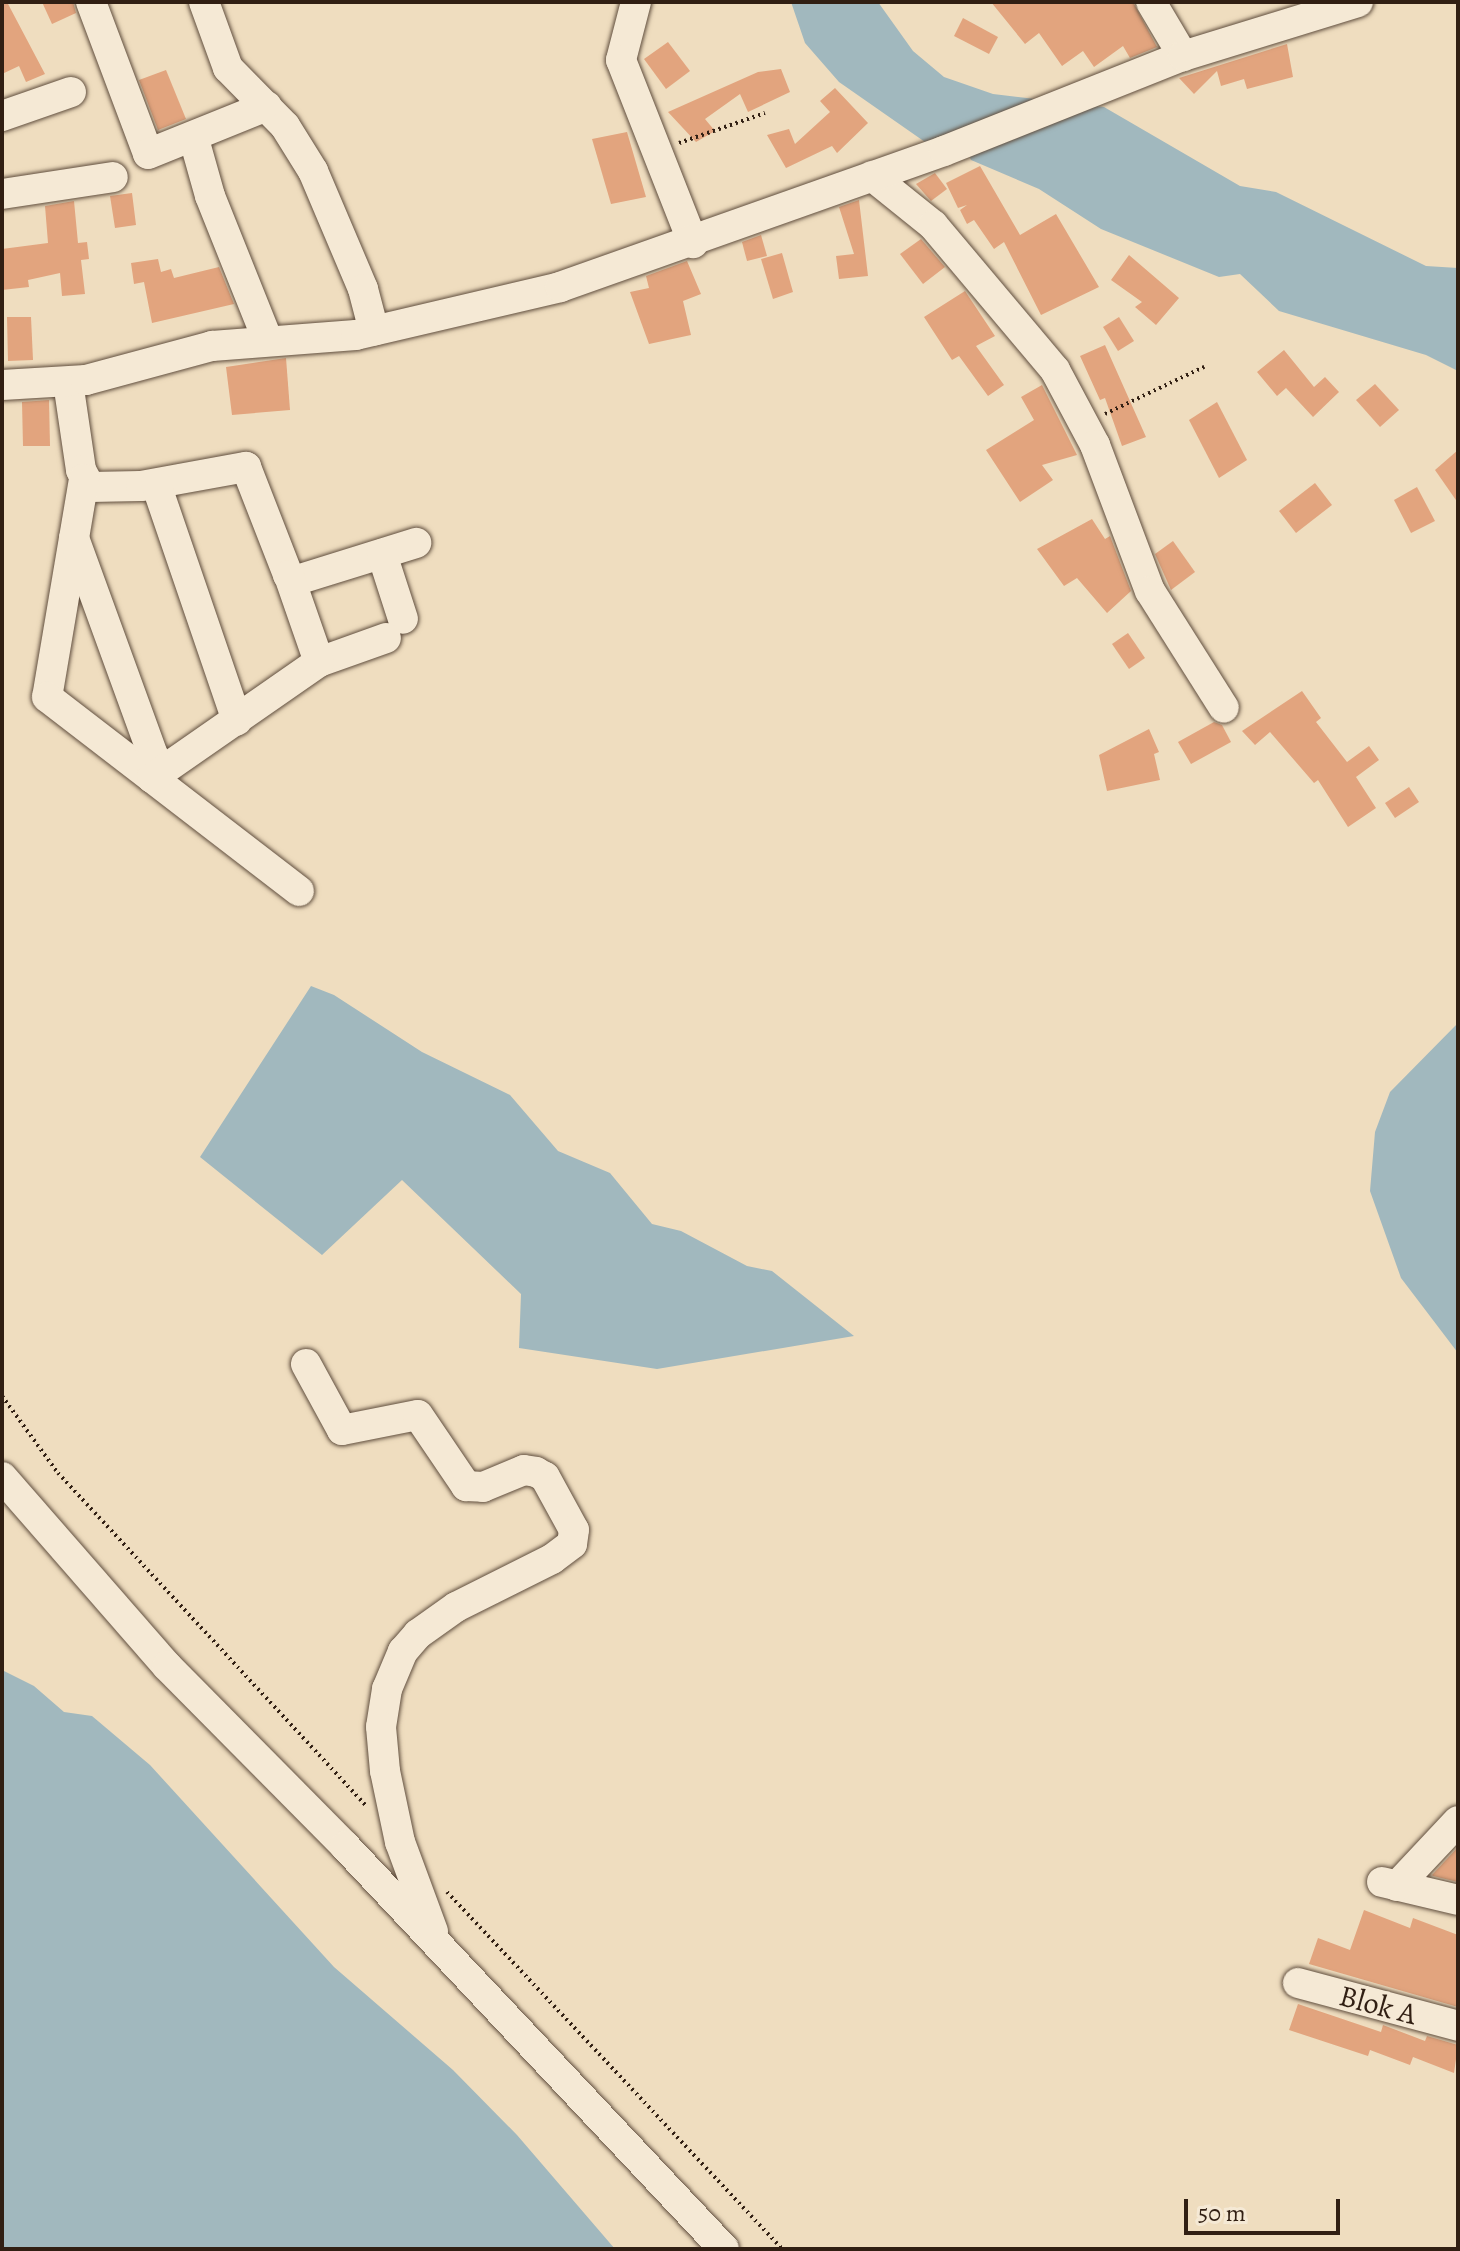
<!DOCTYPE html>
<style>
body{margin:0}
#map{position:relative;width:1460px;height:2251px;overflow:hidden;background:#efddbf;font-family:Alegreya,serif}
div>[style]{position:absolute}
.water>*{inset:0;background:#a1b8be}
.building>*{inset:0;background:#e2a47e}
.path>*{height:4px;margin-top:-2px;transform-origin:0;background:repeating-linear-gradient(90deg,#311f13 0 2px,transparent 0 6px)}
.roads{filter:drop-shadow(0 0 2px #604e3e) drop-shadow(0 0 2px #604e3e)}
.minor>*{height:30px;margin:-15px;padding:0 15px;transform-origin:15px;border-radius:15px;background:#f5e9d5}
span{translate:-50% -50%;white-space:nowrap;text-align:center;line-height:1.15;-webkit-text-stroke:6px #f5e9d5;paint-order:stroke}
.street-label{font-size:30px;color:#311f13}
.frame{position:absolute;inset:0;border:4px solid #311f13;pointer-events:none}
.scale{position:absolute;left:1184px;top:2199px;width:156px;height:36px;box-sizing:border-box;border:4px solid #311f13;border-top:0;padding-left:10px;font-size:24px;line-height:28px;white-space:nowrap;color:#311f13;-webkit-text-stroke:6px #f5e9d5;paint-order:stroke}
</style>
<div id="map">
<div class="water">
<i style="clip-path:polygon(791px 2px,878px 2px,913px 51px,944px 77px,993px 94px,1104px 107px,1240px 186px,1276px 192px,1426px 266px,1458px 268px,1458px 371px,1426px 355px,1279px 311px,1240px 274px,1219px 277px,1101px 229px,1039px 189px,971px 160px,960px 135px,925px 142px,839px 82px,805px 43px)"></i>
<i style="clip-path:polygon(311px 986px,334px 995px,422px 1052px,510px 1095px,558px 1151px,610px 1173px,652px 1224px,681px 1231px,747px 1266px,772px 1271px,854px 1336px,657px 1369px,519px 1348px,521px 1294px,402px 1180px,322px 1255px,200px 1157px)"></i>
<i style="clip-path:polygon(1458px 1023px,1457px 1229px,1458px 1353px,1401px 1278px,1370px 1191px,1375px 1132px,1390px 1092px)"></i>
<i style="clip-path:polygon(2px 1670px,34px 1686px,64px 1712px,92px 1716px,150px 1765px,334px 1967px,453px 2070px,517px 2135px,615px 2249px,2px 2249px)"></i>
</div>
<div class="building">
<i style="clip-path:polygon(2px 2px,7px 2px,45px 74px,26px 82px,19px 66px,2px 74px)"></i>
<i style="clip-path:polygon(42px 2px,73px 2px,76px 13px,52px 24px)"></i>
<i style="clip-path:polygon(991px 2px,1133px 2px,1157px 47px,1130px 58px,1123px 46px,1094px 67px,1083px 51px,1062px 66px,1039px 33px,1025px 44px)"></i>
<i style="clip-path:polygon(963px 18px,998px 37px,989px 54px,954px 36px)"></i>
<i style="clip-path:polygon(668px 42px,690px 71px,666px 89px,644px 59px)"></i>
<i style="clip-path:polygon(1287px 44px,1293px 77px,1247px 89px,1244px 79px,1221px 86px,1217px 71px,1194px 94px,1179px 78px)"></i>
<i style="clip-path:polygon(781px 69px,790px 92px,748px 112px,740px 94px,705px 119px,715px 131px,696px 142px,668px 112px,758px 72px)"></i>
<i style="clip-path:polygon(166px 70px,186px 119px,158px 130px,139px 80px)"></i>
<i style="clip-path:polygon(835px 88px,868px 123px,837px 153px,832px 146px,786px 168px,767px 135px,789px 129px,795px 144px,830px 112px,820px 101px)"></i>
<i style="clip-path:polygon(627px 132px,646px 197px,611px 204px,592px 139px)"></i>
<i style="clip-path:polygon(980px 166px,1020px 235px,1056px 214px,1099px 287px,1041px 315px,1004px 242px,994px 249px,974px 220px,967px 224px,960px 210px,967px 205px,958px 208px,946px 183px)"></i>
<i style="clip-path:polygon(935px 173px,947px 189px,931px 201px,916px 184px)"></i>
<i style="clip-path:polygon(132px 193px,136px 225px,115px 228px,110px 196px)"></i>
<i style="clip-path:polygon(859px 200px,868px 276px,839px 279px,836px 256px,854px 254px,839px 207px)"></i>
<i style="clip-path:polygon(74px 201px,78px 243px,87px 242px,89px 259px,81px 260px,85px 294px,62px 296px,60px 273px,28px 280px,29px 287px,2px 290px,2px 249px,48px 243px,45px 206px)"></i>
<i style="clip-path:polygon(761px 235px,767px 256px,747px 261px,742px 242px)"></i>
<i style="clip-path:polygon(921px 239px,945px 267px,923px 284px,900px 254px)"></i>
<i style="clip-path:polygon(782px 253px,793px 292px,773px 299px,761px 259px)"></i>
<i style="clip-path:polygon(1129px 255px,1179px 298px,1156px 325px,1135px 307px,1142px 302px,1111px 280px)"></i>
<i style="clip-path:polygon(158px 259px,161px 272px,171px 269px,174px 278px,219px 267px,234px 304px,152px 323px,144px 282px,134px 284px,131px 263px)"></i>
<i style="clip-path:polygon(687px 261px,701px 294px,683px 301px,691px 335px,649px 344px,630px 292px,649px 288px,646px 276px)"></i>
<i style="clip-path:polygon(965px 291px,995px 336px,976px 346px,1004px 385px,988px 396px,959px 356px,952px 360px,924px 317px)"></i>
<i style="clip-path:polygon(7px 317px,31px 317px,33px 360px,8px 361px)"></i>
<i style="clip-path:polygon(1119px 317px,1134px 341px,1118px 351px,1103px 327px)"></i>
<i style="clip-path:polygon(1105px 345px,1146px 437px,1122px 446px,1105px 398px,1100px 400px,1080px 356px)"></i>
<i style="clip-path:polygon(1284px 350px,1314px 387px,1325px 377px,1339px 392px,1313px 417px,1286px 388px,1277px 396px,1257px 372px)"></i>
<i style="clip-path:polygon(286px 358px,290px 410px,232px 415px,226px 367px)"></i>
<i style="clip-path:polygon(1375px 384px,1399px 410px,1380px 427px,1356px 400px)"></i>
<i style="clip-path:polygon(1042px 385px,1077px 455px,1042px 465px,1053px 480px,1020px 502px,986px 450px,1034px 420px,1021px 397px)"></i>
<i style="clip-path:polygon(49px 400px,50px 446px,23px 446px,22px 402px)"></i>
<i style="clip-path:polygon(1217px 402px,1247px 460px,1219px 478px,1189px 420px)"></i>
<i style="clip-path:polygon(1458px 450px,1458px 503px,1435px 470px)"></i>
<i style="clip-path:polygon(1315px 483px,1332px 505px,1296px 533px,1279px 511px)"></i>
<i style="clip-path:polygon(1417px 487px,1435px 521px,1411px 533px,1394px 500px)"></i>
<i style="clip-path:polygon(1092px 519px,1105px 539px,1110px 536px,1131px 591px,1107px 613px,1077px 578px,1064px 586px,1037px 549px)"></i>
<i style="clip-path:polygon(1173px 541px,1195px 572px,1171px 590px,1155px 554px)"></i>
<i style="clip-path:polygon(1128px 633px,1145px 658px,1129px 669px,1112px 644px)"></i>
<i style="clip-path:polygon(1302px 691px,1321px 718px,1316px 722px,1347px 762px,1369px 746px,1379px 760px,1356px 777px,1376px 808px,1348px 827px,1318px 780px,1314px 783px,1270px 732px,1255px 745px,1242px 731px)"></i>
<i style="clip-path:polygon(1214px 722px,1222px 725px,1231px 742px,1191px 764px,1178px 742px)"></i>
<i style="clip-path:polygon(1149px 729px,1159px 752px,1154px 754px,1160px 780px,1107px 791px,1099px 755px)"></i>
<i style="clip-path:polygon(1409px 787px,1419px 802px,1395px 818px,1385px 803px)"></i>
<i style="clip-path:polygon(1458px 1847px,1458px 1882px,1433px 1876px,1432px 1875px)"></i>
<i style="clip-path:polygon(1364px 1910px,1410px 1928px,1413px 1918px,1458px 1935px,1458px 2007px,1309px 1964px,1318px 1938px,1350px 1950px)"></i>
<i style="clip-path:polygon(1298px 2004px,1381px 2032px,1383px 2025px,1425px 2041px,1427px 2036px,1458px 2045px,1454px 2073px,1413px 2057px,1410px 2065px,1370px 2050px,1368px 2056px,1289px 2030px)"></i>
</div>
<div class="path">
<i style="left:679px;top:143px;width:91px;rotate:-19.2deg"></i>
<i style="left:1105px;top:414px;width:110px;rotate:-25.4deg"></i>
<i style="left:2px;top:1396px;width:95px;rotate:54deg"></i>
<i style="left:58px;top:1473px;width:455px;rotate:47.2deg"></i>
<i style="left:447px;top:1892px;width:490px;rotate:46.8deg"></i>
</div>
<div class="roads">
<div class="minor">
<i style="left:91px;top:2px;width:162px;rotate:69.4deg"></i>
<i style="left:148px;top:154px;width:128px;rotate:-22deg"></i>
<i style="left:204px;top:2px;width:70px;rotate:70deg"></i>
<i style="left:228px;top:68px;width:81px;rotate:45.5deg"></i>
<i style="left:285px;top:126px;width:53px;rotate:58.1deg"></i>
<i style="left:313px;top:171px;width:128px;rotate:67deg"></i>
<i style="left:363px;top:289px;width:43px;rotate:75.3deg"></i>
<i style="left:636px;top:2px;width:60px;rotate:104.5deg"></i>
<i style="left:621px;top:60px;width:197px;rotate:68.5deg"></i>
<i style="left:1151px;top:2px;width:63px;rotate:59.3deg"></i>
<i style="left:2px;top:116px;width:73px;rotate:-19.2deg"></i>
<i style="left:194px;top:139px;width:59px;rotate:74.3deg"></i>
<i style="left:210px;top:196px;width:156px;rotate:68.2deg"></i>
<i style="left:872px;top:176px;width:78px;rotate:38.8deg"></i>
<i style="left:933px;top:225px;width:189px;rotate:49.9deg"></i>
<i style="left:1055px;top:370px;width:85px;rotate:61.9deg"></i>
<i style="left:1095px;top:445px;width:156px;rotate:69.4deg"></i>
<i style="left:1150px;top:591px;width:138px;rotate:57.7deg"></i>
<i style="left:2px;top:194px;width:112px;rotate:-8.7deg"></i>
<i style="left:68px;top:382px;width:89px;rotate:81.6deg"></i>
<i style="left:81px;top:470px;width:19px;rotate:62deg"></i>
<i style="left:90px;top:487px;width:51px;rotate:-1.1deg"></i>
<i style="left:141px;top:486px;width:107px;rotate:-10.3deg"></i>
<i style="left:246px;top:467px;width:116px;rotate:68.7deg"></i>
<i style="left:288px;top:575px;width:10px;rotate:29deg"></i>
<i style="left:297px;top:580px;width:125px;rotate:-17.3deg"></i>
<i style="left:2px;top:385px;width:84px;rotate:-3.4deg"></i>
<i style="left:86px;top:380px;width:131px;rotate:-15.1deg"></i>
<i style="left:212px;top:346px;width:144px;rotate:-4.4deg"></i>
<i style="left:356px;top:335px;width:210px;rotate:-13.2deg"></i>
<i style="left:560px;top:287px;width:407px;rotate:-19.5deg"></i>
<i style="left:944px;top:151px;width:257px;rotate:-21.7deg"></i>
<i style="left:1183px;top:56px;width:183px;rotate:-17.1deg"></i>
<i style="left:84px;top:479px;width:221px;rotate:99.6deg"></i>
<i style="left:47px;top:697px;width:318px;rotate:37.6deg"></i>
<i style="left:156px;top:484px;width:250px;rotate:71.1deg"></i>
<i style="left:74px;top:538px;width:231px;rotate:70deg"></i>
<i style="left:153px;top:755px;width:23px;rotate:92deg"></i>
<i style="left:382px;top:554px;width:68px;rotate:72.1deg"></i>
<i style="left:319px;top:662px;width:71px;rotate:-19.7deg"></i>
<i style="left:152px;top:778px;width:203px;rotate:-34.8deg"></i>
<i style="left:319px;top:662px;width:91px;rotate:-109.2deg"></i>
<i style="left:306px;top:1364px;width:75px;rotate:61.4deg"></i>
<i style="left:342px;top:1430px;width:77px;rotate:-11.2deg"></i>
<i style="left:418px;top:1415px;width:86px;rotate:55.9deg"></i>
<i style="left:466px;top:1486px;width:17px;rotate:3deg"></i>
<i style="left:483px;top:1487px;width:44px;rotate:-22.5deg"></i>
<i style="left:524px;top:1470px;width:12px;rotate:9deg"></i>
<i style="left:536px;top:1472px;width:10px;rotate:29deg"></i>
<i style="left:545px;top:1477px;width:60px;rotate:61.3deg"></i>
<i style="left:574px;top:1530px;width:14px;rotate:98deg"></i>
<i style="left:572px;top:1544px;width:25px;rotate:143deg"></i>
<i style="left:552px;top:1559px;width:107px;rotate:153.4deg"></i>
<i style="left:456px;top:1607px;width:47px;rotate:144.6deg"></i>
<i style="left:418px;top:1634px;width:23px;rotate:131deg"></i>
<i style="left:403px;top:1651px;width:41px;rotate:112.8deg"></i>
<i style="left:387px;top:1689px;width:38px;rotate:99deg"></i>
<i style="left:381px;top:1727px;width:44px;rotate:84.8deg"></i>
<i style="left:385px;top:1771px;width:73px;rotate:78.1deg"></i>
<i style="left:400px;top:1842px;width:95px;rotate:69.7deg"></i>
<i style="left:2px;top:1477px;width:251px;rotate:48.9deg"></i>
<i style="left:167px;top:1666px;width:253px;rotate:45.3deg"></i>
<i style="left:345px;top:1846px;width:553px;rotate:46.76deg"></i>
<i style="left:1382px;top:1882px;width:78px;rotate:13.3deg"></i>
<i style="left:1397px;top:1886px;width:89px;rotate:-46.8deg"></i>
<i style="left:1298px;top:1983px;width:166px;rotate:15deg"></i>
</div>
</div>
<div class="street-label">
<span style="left:1378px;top:2005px;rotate:15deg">Blok A</span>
</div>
<div class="frame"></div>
<div class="scale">50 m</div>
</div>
